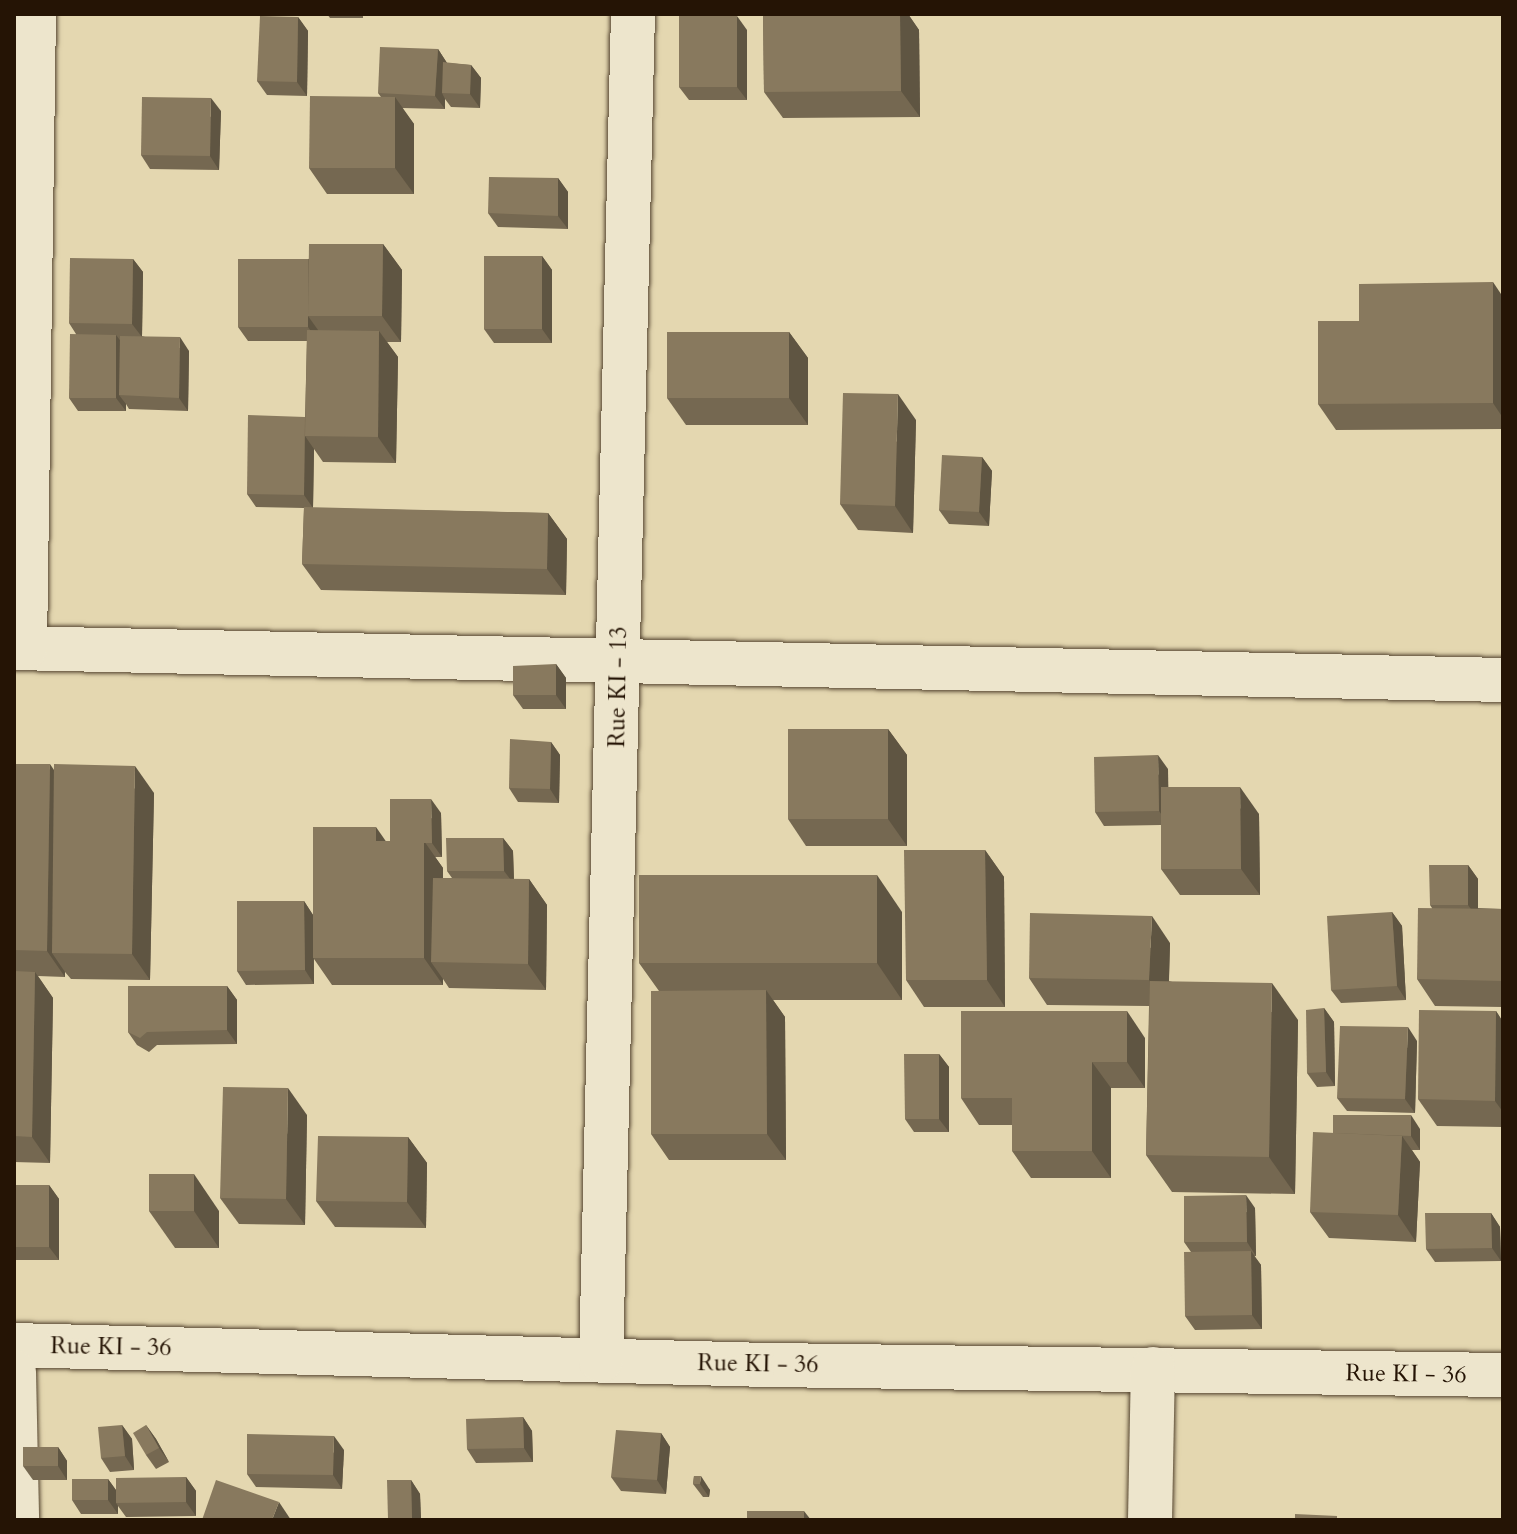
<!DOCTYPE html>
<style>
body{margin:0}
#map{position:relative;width:1517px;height:1534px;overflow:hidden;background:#e4d7b0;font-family:Cardo,serif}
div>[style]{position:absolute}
.roads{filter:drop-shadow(0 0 2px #554530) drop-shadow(0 0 2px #554530)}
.minor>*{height:44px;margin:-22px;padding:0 22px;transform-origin:22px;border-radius:22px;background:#ede5cc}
.wall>*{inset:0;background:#756851}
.shaded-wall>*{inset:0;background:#5f5542}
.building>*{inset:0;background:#88795e}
span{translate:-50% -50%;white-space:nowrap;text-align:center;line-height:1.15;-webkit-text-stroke:6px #ede5cc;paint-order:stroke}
.street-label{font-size:24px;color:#251405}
.frame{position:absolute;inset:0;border:16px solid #251405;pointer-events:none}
</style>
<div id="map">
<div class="roads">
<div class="minor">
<i style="left:14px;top:648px;width:1489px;rotate:1.23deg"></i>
<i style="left:25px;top:648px;width:634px;rotate:-89.19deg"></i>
<i style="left:14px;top:1345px;width:756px;rotate:1.52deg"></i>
<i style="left:770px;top:1365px;width:733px;rotate:0.78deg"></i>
<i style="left:601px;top:1360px;width:1346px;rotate:-88.64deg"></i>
<i style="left:14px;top:1372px;width:148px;rotate:88.8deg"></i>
<i style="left:1150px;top:1520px;width:151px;rotate:-88.9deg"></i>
</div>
</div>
<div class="wall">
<i style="clip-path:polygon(327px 14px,363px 14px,363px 18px,330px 18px)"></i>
<i style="clip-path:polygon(763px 14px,908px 14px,919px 30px,920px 117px,783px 118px,764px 92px)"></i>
<i style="clip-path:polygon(298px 17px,308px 31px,307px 96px,267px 95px,257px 81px)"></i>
<i style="clip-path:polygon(747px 30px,747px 100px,689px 100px,679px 87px)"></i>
<i style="clip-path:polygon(438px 49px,447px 63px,471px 65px,481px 78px,480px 108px,451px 107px,445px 99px,445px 109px,402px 108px,414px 124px,414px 194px,327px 194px,309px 168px,381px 97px,378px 93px)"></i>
<i style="clip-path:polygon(221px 111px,219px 170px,150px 169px,141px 155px)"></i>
<i style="clip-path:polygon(558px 178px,568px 192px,568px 229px,498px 227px,488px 213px)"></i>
<i style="clip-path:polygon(383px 244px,402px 270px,401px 342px,387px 342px,398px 357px,396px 463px,323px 462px,314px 449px,313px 508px,548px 513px,567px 539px,566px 595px,321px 590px,302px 564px,304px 508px,256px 507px,247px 494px,305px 417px,307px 341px,248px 341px,238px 327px,308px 259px)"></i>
<i style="clip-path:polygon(542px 256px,552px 270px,552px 343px,494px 343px,484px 329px)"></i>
<i style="clip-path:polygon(133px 259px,143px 272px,142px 336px,189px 351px,188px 411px,129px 409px,126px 404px,126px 411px,78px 411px,69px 398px,76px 334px,69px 323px)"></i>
<i style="clip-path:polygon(1503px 297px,1503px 429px,1336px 430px,1318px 404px,1359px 321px)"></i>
<i style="clip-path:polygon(789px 332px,808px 358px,808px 425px,686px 425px,667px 398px)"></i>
<i style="clip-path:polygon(916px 420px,913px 533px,858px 530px,840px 504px)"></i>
<i style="clip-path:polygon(982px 457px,992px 471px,989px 526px,949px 524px,939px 510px)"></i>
<i style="clip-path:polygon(556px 664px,566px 678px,566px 709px,523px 709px,513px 695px)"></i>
<i style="clip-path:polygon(888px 729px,907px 755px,907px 846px,806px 846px,788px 819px)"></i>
<i style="clip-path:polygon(551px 742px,560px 755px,559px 803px,518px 802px,509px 788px)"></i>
<i style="clip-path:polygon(14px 764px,54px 770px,154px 793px,150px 980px,71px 979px,65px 972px,65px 977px,38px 976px,53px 998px,50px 1163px,14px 1162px)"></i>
<i style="clip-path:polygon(1168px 769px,1168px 787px,1259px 814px,1260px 895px,1180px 895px,1161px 869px,1161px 825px,1104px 826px,1095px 812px)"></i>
<i style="clip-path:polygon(441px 813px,442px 857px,435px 857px,443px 868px,443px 878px,452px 878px,447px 871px,503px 838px,513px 851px,514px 879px,529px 879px,547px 905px,546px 990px,449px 988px,443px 979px,443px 985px,332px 985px,314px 959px,314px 984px,246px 985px,237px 971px,304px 901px,313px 915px,386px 841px,390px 841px)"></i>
<i style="clip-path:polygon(985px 850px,1004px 877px,1005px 1007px,924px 1007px,906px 980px)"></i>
<i style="clip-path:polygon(1468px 865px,1478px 879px,1478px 908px,1503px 909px,1503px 1007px,1435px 1006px,1417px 979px,1432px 908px,1430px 905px)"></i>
<i style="clip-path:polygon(902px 912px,902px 1000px,773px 1000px,785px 1017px,786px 1160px,669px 1160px,651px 1134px,659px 991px,639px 963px)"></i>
<i style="clip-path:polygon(1392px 912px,1402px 926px,1406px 1000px,1341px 1003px,1331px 990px)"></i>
<i style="clip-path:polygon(1170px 943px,1169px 981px,1298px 1020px,1295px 1194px,1172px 1192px,1146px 1155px,1149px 1006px,1047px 1005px,1029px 978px)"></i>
<i style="clip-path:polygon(227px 986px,237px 1000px,237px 1044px,157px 1045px,149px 1052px,137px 1045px,128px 1032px)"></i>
<i style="clip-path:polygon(1324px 1008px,1334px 1022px,1335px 1086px,1317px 1087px,1307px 1073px)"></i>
<i style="clip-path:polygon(1496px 1011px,1503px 1022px,1503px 1127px,1437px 1126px,1418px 1099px)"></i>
<i style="clip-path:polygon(1145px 1038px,1145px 1088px,1111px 1088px,1111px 1178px,1031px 1178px,1012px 1151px,1012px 1125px,979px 1125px,961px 1098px)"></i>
<i style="clip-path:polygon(1417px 1041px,1415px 1113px,1347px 1111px,1337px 1098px)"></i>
<i style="clip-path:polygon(939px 1054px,949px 1067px,949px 1132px,914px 1132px,905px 1119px)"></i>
<i style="clip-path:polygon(307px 1115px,305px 1225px,239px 1224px,220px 1198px)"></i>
<i style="clip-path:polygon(1420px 1129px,1420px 1150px,1412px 1150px,1420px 1162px,1416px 1242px,1329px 1238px,1310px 1212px,1333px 1133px)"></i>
<i style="clip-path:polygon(408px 1137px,427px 1163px,426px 1228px,335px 1227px,316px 1201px)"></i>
<i style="clip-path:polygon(14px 1185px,49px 1185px,59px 1199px,59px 1260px,14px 1260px)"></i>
<i style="clip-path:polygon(1255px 1208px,1256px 1256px,1254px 1256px,1261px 1265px,1262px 1329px,1195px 1330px,1185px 1316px,1191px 1252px,1184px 1242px)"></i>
<i style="clip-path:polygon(149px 1211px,219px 1211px,219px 1248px,175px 1248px)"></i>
<i style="clip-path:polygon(1491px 1213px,1500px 1227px,1501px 1261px,1435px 1262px,1426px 1249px)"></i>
<i style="clip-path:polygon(523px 1417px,532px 1431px,533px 1462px,476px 1463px,467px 1449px)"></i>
<i style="clip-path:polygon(122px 1425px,132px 1439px,134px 1470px,110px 1472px,101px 1458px)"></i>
<i style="clip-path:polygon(146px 1425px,156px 1439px,169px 1462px,156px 1469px,146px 1455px)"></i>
<i style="clip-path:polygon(661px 1433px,670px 1447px,666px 1494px,621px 1491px,611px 1477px)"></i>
<i style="clip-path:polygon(58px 1447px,67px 1461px,67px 1480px,33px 1480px,23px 1466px)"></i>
<i style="clip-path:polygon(344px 1450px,342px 1489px,256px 1487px,247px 1474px)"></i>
<i style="clip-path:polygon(694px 1476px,710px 1490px,709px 1497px,703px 1497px,693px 1484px)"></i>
<i style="clip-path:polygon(186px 1477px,196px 1491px,196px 1516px,126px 1517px,118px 1506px,118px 1514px,81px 1514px,72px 1500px,108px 1479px,116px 1490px)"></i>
<i style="clip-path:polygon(411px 1480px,420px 1494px,421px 1520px,389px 1520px,388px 1519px)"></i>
</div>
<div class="shaded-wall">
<i style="clip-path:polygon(900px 14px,908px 14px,919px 30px,920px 117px,901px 91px)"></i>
<i style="clip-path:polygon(737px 16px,747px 30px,747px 100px,737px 87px)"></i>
<i style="clip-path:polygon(298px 17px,308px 31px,307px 96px,297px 82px)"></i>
<i style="clip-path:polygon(438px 49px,447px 63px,442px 93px,445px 99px,445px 109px,435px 96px)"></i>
<i style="clip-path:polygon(471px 65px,481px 78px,480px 108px,470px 94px)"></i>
<i style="clip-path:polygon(395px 97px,414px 124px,414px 194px,395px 168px)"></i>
<i style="clip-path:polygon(211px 98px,221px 111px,219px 170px,210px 156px)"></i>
<i style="clip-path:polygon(558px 178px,568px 192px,568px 229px,558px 216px)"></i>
<i style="clip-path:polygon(383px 244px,402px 270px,401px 342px,382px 316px)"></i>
<i style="clip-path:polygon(542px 256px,552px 270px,552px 343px,542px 329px)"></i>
<i style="clip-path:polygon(133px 259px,143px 272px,142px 337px,132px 324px)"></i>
<i style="clip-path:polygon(1493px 282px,1503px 297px,1503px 418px,1493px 403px)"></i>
<i style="clip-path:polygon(308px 316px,318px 330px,318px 341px,308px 327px)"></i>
<i style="clip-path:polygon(379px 331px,398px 357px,396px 463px,378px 437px)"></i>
<i style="clip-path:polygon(789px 332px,808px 358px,808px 425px,789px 398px)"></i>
<i style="clip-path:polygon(116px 335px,126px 348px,119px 395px,126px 404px,126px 411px,116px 398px)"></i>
<i style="clip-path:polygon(180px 337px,189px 351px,188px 411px,179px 398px)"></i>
<i style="clip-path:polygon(898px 394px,916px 420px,913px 533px,895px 506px)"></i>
<i style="clip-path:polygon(305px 417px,305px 436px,314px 449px,313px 508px,304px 495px)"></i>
<i style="clip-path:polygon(982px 457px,992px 471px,989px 526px,979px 512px)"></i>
<i style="clip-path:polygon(548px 513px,567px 539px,566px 595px,547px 569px)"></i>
<i style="clip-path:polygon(556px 664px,566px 678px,566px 709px,556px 695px)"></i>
<i style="clip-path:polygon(888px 729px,907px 755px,907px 846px,888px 819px)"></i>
<i style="clip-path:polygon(551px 742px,560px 755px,559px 803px,550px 789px)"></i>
<i style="clip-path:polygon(1158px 755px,1168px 769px,1169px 825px,1159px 811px)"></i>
<i style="clip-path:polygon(50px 764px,68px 791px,52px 953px,65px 972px,65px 977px,47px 951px)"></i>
<i style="clip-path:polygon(135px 766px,154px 793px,150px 980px,132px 954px)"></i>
<i style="clip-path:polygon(1240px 787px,1259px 814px,1260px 895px,1241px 869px)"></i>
<i style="clip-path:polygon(431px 799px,441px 813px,442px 857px,432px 843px)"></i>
<i style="clip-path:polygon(376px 827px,394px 853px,376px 841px)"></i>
<i style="clip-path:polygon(503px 838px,513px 851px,514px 884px,504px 871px)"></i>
<i style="clip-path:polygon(424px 841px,443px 868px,443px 962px,431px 962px,443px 979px,443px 985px,424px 958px)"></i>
<i style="clip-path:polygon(985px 850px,1004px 877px,1005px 1007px,987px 980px)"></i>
<i style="clip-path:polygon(1468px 865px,1478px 879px,1478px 919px,1468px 905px)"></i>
<i style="clip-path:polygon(877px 875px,902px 912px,902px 1000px,877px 963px)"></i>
<i style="clip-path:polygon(529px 879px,547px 905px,546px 990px,528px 964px)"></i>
<i style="clip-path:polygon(304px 901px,313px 915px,314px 984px,305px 970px)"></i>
<i style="clip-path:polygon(1392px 912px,1402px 926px,1406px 1000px,1397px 986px)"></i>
<i style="clip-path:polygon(1152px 916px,1170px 943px,1168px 1007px,1149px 980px)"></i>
<i style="clip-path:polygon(35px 972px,53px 998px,50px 1163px,32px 1137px)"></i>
<i style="clip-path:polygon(1272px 983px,1298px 1020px,1295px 1194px,1269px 1157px)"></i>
<i style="clip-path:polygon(227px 986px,237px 1000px,237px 1044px,227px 1030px)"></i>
<i style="clip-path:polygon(766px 990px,785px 1017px,786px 1160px,767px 1134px)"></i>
<i style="clip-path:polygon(1324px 1008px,1334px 1022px,1335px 1086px,1326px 1072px)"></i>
<i style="clip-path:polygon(1127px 1011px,1145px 1038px,1145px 1088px,1127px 1062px)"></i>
<i style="clip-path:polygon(1496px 1011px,1503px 1022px,1503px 1112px,1495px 1101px)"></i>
<i style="clip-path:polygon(1408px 1027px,1417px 1041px,1415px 1113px,1405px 1099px)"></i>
<i style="clip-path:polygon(939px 1054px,949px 1067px,949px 1132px,939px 1119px)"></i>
<i style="clip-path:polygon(1092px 1062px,1111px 1088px,1111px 1178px,1092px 1151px)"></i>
<i style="clip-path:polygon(288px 1088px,307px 1115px,305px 1225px,286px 1199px)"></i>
<i style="clip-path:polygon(1411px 1115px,1420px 1129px,1420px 1150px,1411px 1136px)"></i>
<i style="clip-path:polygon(1402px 1136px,1420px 1162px,1416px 1242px,1398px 1215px)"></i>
<i style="clip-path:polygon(408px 1137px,427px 1163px,426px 1228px,407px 1202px)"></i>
<i style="clip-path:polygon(194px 1174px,219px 1211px,219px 1248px,194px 1211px)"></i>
<i style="clip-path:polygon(49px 1185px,59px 1199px,59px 1260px,49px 1247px)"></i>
<i style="clip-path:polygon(1246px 1195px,1255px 1208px,1256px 1256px,1247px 1242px)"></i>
<i style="clip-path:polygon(1491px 1213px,1500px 1227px,1501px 1261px,1492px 1248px)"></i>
<i style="clip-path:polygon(1251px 1251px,1261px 1265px,1262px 1329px,1252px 1315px)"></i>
<i style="clip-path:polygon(523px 1417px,532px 1431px,533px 1462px,524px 1448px)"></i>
<i style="clip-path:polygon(122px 1425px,132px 1439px,134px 1470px,125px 1456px)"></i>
<i style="clip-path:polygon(146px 1425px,156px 1439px,169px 1462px,159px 1448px)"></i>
<i style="clip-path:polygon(661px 1433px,670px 1447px,666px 1494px,657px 1480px)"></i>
<i style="clip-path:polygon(334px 1436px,344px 1450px,342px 1489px,333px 1475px)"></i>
<i style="clip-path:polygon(58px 1447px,67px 1461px,67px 1480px,58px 1466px)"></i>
<i style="clip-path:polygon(701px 1476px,710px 1490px,709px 1497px,700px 1484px)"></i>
<i style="clip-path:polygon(186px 1477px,196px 1491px,196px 1516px,186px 1502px)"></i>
<i style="clip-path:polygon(108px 1479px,118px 1493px,116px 1503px,118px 1506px,118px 1514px,108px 1500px)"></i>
<i style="clip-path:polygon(411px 1480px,420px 1494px,421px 1520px,413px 1520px,412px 1518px)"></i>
<i style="clip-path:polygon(279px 1502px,291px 1520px,272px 1520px)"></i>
<i style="clip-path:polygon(804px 1511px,811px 1520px,804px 1520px)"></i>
</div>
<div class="building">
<i style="clip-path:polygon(763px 14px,900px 14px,901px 91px,764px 92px)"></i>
<i style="clip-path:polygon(260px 16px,298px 17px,297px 82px,257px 81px)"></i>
<i style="clip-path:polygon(679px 16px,737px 16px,737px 87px,679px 87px)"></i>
<i style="clip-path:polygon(380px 47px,438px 49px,435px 96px,378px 93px)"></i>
<i style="clip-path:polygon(443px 62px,471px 65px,470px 94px,442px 93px)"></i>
<i style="clip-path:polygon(310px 96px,395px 97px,395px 168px,309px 168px)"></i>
<i style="clip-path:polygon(142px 97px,211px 98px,210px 156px,141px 155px)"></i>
<i style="clip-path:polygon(489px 177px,558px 178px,558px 216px,488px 213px)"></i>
<i style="clip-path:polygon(309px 244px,383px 244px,382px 316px,308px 316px)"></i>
<i style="clip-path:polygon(484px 256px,542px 256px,542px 329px,484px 329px)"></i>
<i style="clip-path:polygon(70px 258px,133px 259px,132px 324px,69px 323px)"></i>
<i style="clip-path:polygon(238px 259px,308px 259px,308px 327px,238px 327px)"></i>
<i style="clip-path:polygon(1493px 282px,1493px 403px,1318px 404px,1318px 321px,1359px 321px,1359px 284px)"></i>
<i style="clip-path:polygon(307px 330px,379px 331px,378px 437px,305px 436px)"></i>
<i style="clip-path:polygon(667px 332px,789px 332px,789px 398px,667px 398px)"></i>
<i style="clip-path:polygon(70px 334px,116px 335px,116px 398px,69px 398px)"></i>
<i style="clip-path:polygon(120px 336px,180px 337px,179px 398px,119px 395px)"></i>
<i style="clip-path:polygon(843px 393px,898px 394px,895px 506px,840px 504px)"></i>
<i style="clip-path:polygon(248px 415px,305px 417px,304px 495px,247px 494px)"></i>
<i style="clip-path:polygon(942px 455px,982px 457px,979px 512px,939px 510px)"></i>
<i style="clip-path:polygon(304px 507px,548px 513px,547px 569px,302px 564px)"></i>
<i style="clip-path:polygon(556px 664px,556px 695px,513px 695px,513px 666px)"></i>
<i style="clip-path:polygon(788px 729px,888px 729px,888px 819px,788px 819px)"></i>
<i style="clip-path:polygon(510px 739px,551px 742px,550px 789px,509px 788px)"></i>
<i style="clip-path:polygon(1158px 755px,1159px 811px,1095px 812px,1094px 757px)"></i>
<i style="clip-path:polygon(14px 764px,50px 764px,47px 951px,14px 950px)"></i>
<i style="clip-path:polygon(54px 764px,135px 766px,132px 954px,52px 953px)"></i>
<i style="clip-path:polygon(1161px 787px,1240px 787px,1241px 869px,1161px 869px)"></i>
<i style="clip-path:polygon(390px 799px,431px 799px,432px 843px,424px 843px,424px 841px,390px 841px)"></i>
<i style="clip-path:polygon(313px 827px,376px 827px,376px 841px,424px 841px,424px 958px,313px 958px)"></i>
<i style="clip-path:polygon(446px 838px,503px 838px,504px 871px,447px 871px)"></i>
<i style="clip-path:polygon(904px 850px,985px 850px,987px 980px,906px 980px)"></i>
<i style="clip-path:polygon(1429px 865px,1468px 865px,1468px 905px,1430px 905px)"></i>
<i style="clip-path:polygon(639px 875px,877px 875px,877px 963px,639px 963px)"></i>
<i style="clip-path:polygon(433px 878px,529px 879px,528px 964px,431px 962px)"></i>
<i style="clip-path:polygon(237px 901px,304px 901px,305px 970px,237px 971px)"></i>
<i style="clip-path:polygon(1418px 908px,1503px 909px,1503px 981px,1417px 979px)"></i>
<i style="clip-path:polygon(1392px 912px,1397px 986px,1331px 990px,1327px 916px)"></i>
<i style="clip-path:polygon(1030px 913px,1152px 916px,1149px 980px,1029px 978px)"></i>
<i style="clip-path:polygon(14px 971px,35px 972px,32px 1137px,14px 1136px)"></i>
<i style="clip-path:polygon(1150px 981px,1272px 983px,1269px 1157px,1146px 1155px)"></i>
<i style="clip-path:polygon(128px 986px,227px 986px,227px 1030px,147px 1032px,140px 1038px,128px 1032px)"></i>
<i style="clip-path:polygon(766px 990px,767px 1134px,651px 1134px,651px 991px)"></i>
<i style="clip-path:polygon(1324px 1008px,1326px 1072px,1307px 1073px,1306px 1010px)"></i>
<i style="clip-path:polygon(1419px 1010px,1496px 1011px,1495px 1101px,1418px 1099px)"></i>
<i style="clip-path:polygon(961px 1011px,1127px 1011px,1127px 1062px,1092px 1062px,1092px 1151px,1012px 1151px,1012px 1098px,961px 1098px)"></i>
<i style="clip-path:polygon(1340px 1026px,1408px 1027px,1405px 1099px,1337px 1098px)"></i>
<i style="clip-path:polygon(904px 1054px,939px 1054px,939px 1119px,905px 1119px)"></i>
<i style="clip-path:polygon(223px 1087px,288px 1088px,286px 1199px,220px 1198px)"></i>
<i style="clip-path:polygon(1333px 1115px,1411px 1115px,1411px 1136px,1333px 1133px)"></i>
<i style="clip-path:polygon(1313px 1132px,1402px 1136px,1398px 1215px,1310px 1212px)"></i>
<i style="clip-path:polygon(318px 1136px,408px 1137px,407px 1202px,316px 1201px)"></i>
<i style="clip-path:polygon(149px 1174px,194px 1174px,194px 1211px,149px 1211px)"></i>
<i style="clip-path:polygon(14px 1185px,49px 1185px,49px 1247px,14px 1247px)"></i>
<i style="clip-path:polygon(1246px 1195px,1247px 1242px,1184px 1242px,1184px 1196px)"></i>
<i style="clip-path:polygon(1425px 1213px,1491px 1213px,1492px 1248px,1426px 1249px)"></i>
<i style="clip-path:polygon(1251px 1251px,1252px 1315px,1185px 1316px,1184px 1252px)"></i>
<i style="clip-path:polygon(523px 1417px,524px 1448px,467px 1449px,466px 1419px)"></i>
<i style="clip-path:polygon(122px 1425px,125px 1456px,101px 1458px,98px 1427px)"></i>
<i style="clip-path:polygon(146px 1425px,159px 1448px,146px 1455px,133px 1433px)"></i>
<i style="clip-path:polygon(616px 1430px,661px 1433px,657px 1480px,611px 1477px)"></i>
<i style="clip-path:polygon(247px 1434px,334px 1436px,333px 1475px,247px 1474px)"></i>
<i style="clip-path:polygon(23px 1447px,58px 1447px,58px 1466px,23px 1466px)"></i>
<i style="clip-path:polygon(694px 1476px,701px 1476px,700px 1484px,693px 1484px)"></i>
<i style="clip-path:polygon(186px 1477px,186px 1502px,116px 1503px,116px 1478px)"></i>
<i style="clip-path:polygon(72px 1479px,108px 1479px,108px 1500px,72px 1500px)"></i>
<i style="clip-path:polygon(216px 1480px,279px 1502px,272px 1520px,202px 1520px)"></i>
<i style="clip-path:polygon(387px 1480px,411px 1480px,412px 1518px,388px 1519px)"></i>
<i style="clip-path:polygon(747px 1511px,804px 1511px,804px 1520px,747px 1520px)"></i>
<i style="clip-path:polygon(1295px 1514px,1337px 1516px,1337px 1520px,1295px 1520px)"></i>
</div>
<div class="street-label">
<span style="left:618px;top:687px;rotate:-89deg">Rue KI - 13</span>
<span style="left:111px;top:1347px;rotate:1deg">Rue KI - 36</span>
<span style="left:758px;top:1364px;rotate:1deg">Rue KI - 36</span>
<span style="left:1406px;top:1374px;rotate:1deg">Rue KI - 36</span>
</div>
<div class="frame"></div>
</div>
